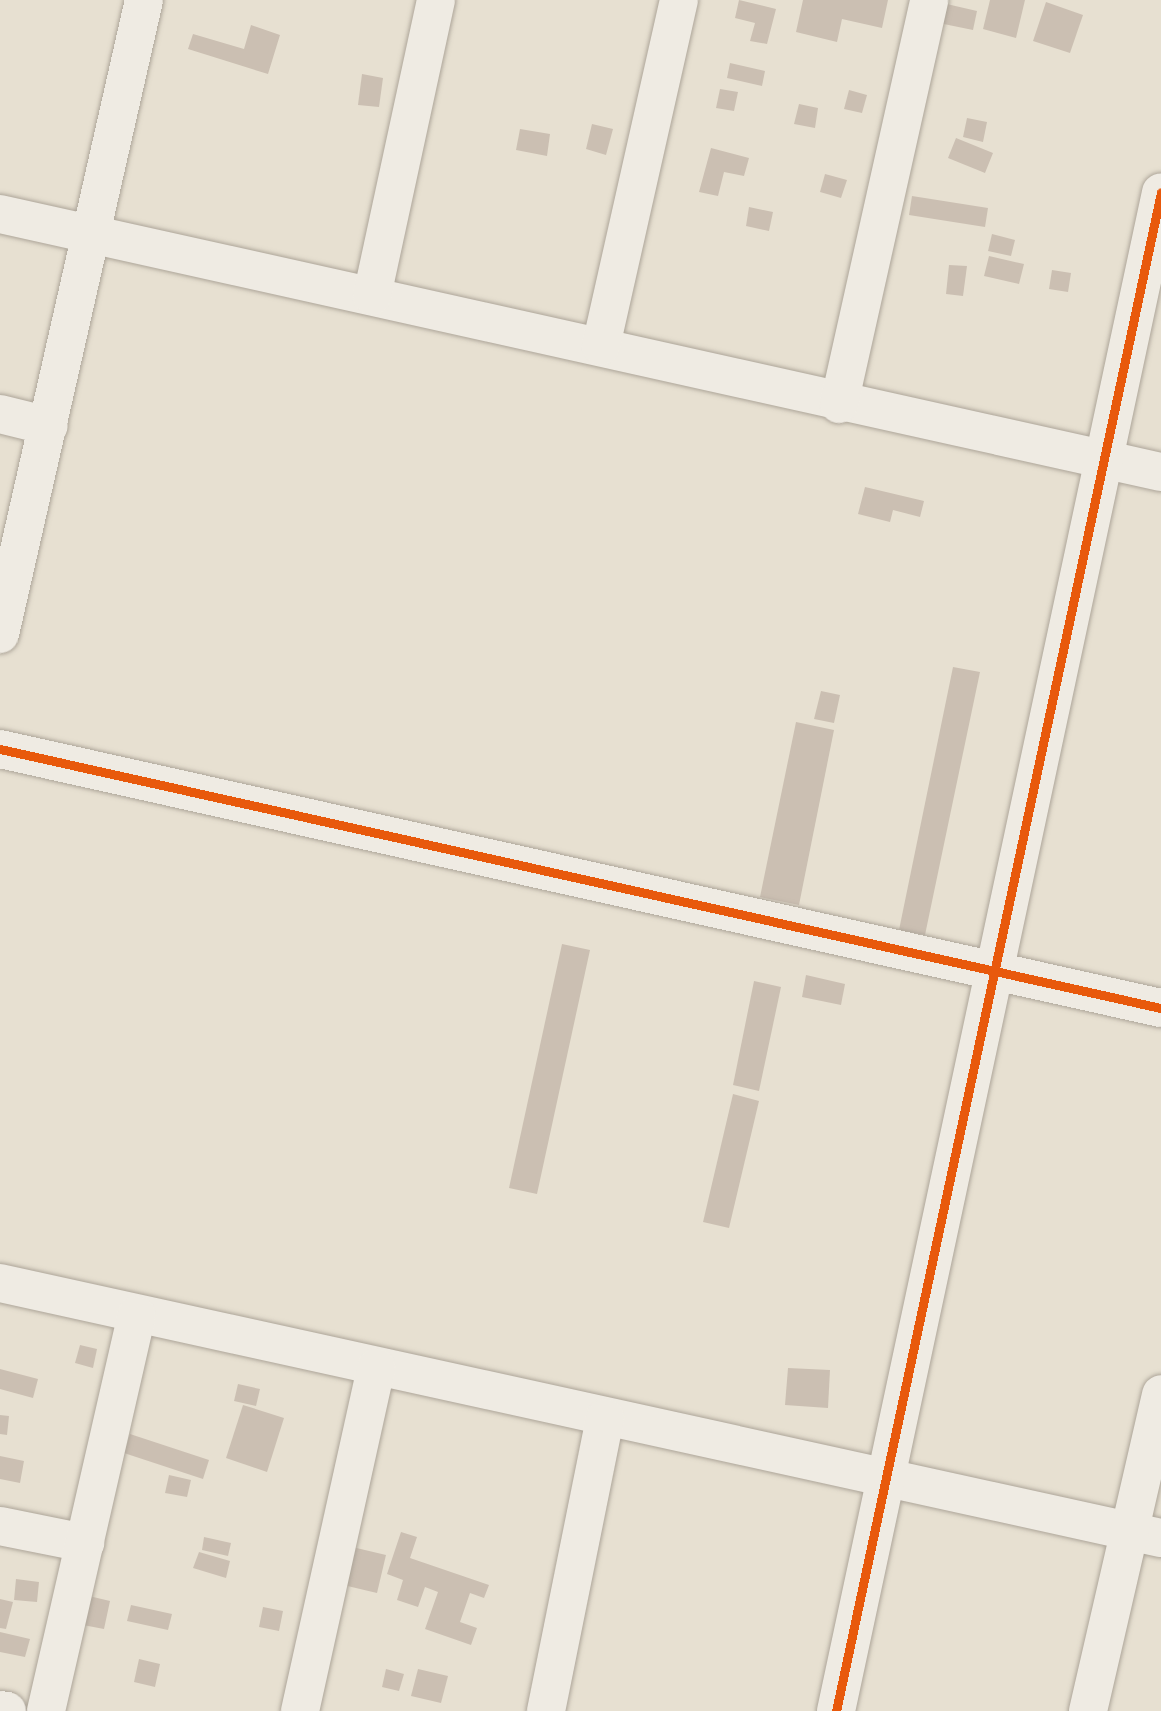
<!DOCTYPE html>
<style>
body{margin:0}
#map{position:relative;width:1161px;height:1711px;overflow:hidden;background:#e7e0d1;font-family:Bitter,serif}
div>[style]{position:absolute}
.building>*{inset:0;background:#cbbfb2}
.roads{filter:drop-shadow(0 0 2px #ada599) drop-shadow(0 0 2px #ada599)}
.street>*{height:38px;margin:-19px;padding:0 19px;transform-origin:19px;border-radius:19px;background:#efebe3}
.cycleway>*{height:9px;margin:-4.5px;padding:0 4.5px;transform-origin:4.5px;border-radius:4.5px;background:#e8590c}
span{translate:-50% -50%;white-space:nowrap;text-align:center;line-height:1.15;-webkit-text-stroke:7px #f7eed8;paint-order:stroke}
</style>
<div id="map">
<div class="building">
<i style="clip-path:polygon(739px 0,776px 9px,767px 44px,750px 41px,755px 23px,735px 18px)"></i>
<i style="clip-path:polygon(803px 0,888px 0,882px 28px,842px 19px,837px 42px,796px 32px)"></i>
<i style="clip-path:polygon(990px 0,1025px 0,1016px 38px,983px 29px)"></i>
<i style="clip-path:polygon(938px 2px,977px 11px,973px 30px,934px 22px)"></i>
<i style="clip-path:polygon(1046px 2px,1083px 15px,1070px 53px,1033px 41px)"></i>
<i style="clip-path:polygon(251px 25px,280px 35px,268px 74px,188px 49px,193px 34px,244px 49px)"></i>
<i style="clip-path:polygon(730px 63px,765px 71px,762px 86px,727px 78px)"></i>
<i style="clip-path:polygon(362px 74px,383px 78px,379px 107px,358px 105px)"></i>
<i style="clip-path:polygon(720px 89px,738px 92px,734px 111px,716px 108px)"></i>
<i style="clip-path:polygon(849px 90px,867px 95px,862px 113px,844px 109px)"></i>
<i style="clip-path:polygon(799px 104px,818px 108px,815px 128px,794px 124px)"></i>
<i style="clip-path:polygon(967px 118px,987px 122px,983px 142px,963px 137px)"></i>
<i style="clip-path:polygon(592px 124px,613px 129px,606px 155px,586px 149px)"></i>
<i style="clip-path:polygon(520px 129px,550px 134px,547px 156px,516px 150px)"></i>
<i style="clip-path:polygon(956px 138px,993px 153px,985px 173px,948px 158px)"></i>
<i style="clip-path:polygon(711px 148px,749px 158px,744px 176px,724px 172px,718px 196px,699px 192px)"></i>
<i style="clip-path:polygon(825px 174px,847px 180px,841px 198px,820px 192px)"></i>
<i style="clip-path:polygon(912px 196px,988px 208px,985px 227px,909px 215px)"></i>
<i style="clip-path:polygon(749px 207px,773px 212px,769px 231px,746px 226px)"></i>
<i style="clip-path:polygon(992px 234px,1015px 240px,1011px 256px,988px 251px)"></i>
<i style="clip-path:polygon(989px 256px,1024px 264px,1019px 284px,984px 276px)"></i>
<i style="clip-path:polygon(949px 265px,967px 266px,963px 296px,946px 294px)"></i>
<i style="clip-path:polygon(1052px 270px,1071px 273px,1068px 292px,1049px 289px)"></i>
<i style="clip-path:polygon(865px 487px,924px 501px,920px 517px,893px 510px,890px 522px,858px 514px)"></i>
<i style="clip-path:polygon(953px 667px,980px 672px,925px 935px,899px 930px)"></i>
<i style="clip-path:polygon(821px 691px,840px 695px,834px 723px,814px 719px)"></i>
<i style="clip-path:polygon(796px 722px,834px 730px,799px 905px,760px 897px)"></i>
<i style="clip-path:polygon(562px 944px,590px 950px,537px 1194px,509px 1188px)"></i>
<i style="clip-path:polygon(806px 975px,845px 984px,841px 1005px,802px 997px)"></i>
<i style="clip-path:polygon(754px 981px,781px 987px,759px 1091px,733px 1085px)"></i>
<i style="clip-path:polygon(733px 1094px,759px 1101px,729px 1228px,703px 1222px)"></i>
<i style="clip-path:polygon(80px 1345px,97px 1349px,93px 1368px,75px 1363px)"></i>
<i style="clip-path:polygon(788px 1368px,830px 1370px,828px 1408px,785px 1405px)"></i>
<i style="clip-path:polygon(0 1369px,38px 1379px,33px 1398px,0 1389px)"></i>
<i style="clip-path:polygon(238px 1384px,260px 1389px,256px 1406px,234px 1401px)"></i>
<i style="clip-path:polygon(243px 1405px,284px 1418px,267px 1472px,226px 1458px)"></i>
<i style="clip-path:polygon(0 1415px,9px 1416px,7px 1435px,0 1434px)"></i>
<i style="clip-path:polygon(130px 1434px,209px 1460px,203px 1479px,124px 1453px)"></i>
<i style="clip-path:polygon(0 1456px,24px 1461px,20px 1483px,0 1479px)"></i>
<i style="clip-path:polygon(169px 1475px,191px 1480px,187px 1497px,165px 1493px)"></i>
<i style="clip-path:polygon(401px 1532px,417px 1537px,410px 1558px,489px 1585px,484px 1598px,470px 1593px,460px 1622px,477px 1628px,471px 1645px,425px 1629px,438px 1592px,425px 1587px,418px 1607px,397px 1600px,403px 1580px,387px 1574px)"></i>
<i style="clip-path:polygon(204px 1537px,231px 1543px,228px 1556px,202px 1550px)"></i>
<i style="clip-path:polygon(348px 1546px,386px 1555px,377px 1593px,339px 1584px)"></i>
<i style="clip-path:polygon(199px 1552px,230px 1561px,226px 1578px,193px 1568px)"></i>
<i style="clip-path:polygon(16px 1579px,39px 1582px,37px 1602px,14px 1600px)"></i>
<i style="clip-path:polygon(89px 1596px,110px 1601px,104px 1629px,83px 1625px)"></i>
<i style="clip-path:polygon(0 1599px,13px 1602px,6px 1629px,0 1628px)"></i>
<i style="clip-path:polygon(131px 1605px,172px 1614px,168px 1630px,127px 1621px)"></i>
<i style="clip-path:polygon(263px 1607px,283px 1611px,279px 1631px,259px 1627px)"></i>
<i style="clip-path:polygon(0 1632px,30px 1639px,25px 1657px,0 1652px)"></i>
<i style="clip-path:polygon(139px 1659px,160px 1664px,155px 1687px,134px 1682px)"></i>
<i style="clip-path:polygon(386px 1669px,404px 1674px,399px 1691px,382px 1687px)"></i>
<i style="clip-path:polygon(418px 1669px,448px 1676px,441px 1703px,411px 1696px)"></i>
</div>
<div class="roads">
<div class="street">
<i style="left:0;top:214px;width:1189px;rotate:12.53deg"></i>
<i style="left:372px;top:296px;width:303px;rotate:-77.8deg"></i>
<i style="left:601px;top:346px;width:355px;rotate:-77.3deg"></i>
<i style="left:839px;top:404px;width:414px;rotate:-77.4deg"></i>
<i style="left:0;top:414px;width:50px;rotate:13.8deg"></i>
<i style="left:0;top:634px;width:650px;rotate:-77.2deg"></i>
<i style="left:0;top:749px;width:1190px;rotate:12.58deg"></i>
<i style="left:0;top:1283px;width:1189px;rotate:12.39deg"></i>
<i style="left:0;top:1526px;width:87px;rotate:11.3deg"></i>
<i style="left:0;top:1710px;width:7px;rotate:8deg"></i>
<i style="left:46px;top:1711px;width:406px;rotate:-77.1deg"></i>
<i style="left:300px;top:1711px;width:352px;rotate:-77.5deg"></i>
<i style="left:546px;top:1711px;width:299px;rotate:-78.6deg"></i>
<i style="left:836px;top:1711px;width:1553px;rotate:-77.92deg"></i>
<i style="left:1088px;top:1711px;width:325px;rotate:-77deg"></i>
</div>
</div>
<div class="cycleway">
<i style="left:0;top:749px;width:1190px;rotate:12.58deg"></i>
<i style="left:836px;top:1711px;width:1553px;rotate:-77.92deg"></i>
</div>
</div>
